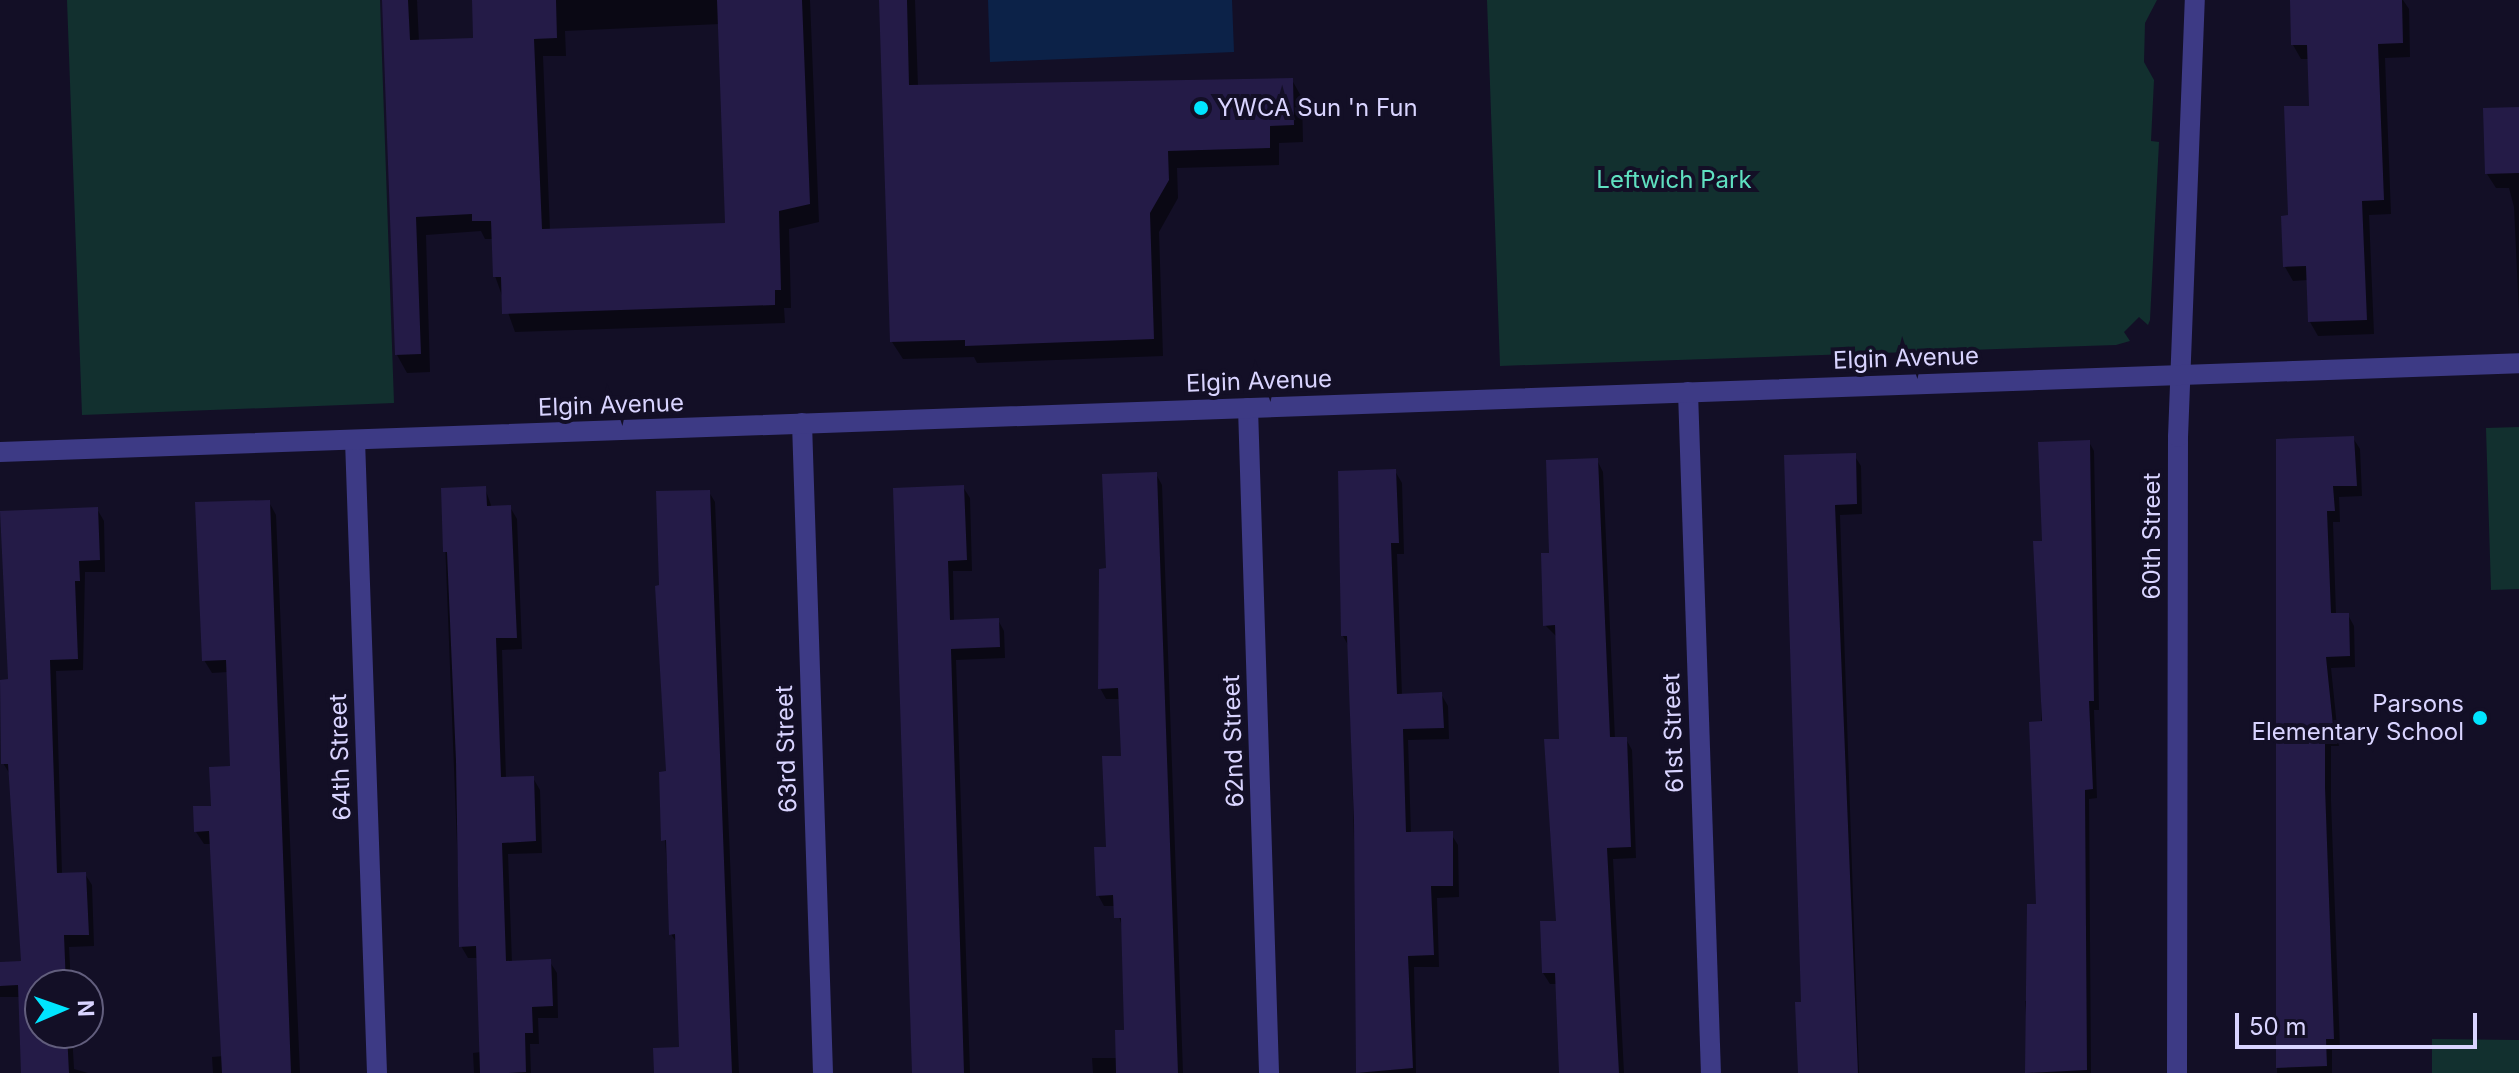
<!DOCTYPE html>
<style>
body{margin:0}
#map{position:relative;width:2519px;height:1073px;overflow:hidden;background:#130f26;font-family:Inter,sans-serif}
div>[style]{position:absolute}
.green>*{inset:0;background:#12302f}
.water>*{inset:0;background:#0c2248}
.shadow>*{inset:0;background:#0007}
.building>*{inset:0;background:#241b47}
.minor>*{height:20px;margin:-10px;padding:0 10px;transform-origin:10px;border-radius:10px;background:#3d3a85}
.tertiary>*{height:20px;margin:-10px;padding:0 10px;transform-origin:10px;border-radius:10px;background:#3d3a85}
.dots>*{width:22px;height:22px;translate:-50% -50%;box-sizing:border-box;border:4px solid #130f26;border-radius:50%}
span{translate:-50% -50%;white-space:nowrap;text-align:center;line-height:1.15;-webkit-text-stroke:8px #130f26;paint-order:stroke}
.poi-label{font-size:24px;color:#d9d4ff}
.left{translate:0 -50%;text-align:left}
.right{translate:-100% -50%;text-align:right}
.park-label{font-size:24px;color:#5fe0c0}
.street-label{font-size:24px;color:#d9d4ff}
.north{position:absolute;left:24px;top:969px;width:80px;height:80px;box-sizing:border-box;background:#130f26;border:2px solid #625e7d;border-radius:50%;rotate:88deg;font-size:22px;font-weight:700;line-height:32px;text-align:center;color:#d9d4ff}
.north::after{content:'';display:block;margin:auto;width:28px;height:36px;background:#00e5ff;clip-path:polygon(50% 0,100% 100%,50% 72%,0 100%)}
.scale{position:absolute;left:2235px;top:1013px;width:242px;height:36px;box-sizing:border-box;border:4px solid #d9d4ff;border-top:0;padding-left:10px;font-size:24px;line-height:28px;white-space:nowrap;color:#d9d4ff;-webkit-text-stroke:6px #130f26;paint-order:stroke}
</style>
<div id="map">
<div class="green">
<i style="clip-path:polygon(67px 0,380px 0,394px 403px,82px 415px)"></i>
<i style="clip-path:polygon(1487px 0,2157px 0,2145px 23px,2144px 62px,2154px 80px,2151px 141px,2159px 142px,2150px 320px,2148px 325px,2139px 317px,2124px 332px,2130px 341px,2116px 345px,1500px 366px)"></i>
<i style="clip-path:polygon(2519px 427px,2519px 589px,2491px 590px,2486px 428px)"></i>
<i style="clip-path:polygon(2432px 1039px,2519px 1040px,2519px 1073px,2432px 1073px)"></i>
</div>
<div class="water">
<i style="clip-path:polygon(988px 0,1232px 0,1234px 52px,990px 62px)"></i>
</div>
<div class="shadow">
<i style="clip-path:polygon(evenodd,384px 0,417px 0,419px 42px,475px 40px,474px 0,810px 0,819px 222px,789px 229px,791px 308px,784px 308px,785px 323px,515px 332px,495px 276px,493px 239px,485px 239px,481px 231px,426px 235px,430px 372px,407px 373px,397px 355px,384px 0,720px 24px,727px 225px,550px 231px,543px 56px,566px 56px,565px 31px,720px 24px)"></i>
<i style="clip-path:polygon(881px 0,915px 0,918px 87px,1292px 80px,1302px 98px,1303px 142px,1279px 143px,1279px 165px,1177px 168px,1178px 198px,1159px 232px,1163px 356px,977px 363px,974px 357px,903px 359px,892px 342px)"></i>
<i style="clip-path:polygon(2292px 0,2403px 0,2409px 9px,2410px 57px,2385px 58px,2391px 214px,2369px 215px,2374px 334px,2318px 336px,2310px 322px,2308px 280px,2293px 281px,2285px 267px,2311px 108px,2310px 59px,2301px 59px,2293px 45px)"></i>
<i style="clip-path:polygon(2519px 109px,2519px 314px,2514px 207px,2509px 188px,2496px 188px,2487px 174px)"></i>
<i style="clip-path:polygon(2353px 438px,2360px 449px,2362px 496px,2339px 497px,2340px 522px,2333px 522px,2336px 615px,2348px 615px,2354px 626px,2355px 667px,2331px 668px,2339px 746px,2331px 746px,2331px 800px,2340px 1050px,2332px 1050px,2332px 1073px,2277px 1073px,2278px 441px)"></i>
<i style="clip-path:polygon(2089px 442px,2094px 451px,2099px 710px,2094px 710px,2097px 798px,2089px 799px,2091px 1073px,2030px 1073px,2025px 1001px,2032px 1000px,2038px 906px,2044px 543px)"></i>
<i style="clip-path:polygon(1854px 455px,1861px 466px,1862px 514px,1840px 515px,1859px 1073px,1800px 1073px,1803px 1003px,1786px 457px)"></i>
<i style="clip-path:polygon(1597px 460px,1603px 472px,1615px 739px,1626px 739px,1632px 750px,1636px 858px,1613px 859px,1624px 1073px,1561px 1073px,1558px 984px,1550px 984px,1543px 973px,1558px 923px,1561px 741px,1557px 637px,1545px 625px,1552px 555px)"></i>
<i style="clip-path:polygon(1395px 471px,1402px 483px,1404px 554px,1397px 554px,1402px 696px,1441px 694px,1448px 706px,1449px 739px,1408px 740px,1411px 834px,1451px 834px,1458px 845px,1459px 897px,1437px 898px,1439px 967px,1414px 967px,1416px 1073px,1360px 1073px,1349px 647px,1343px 636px)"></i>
<i style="clip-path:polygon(1156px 474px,1162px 485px,1183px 1073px,1093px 1073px,1092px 1058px,1118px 1058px,1127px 1032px,1123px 930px,1116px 906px,1104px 906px,1098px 895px,1123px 757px,1121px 699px,1106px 699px,1100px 688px,1108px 570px)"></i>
<i style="clip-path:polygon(963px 487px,970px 498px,972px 571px,953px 571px,954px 622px,998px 620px,1004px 631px,1005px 658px,956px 660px,970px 1073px,915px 1073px,895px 490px)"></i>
<i style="clip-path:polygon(485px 488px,492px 508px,510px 507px,517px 519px,522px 649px,502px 650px,506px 779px,533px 778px,540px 790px,542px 853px,508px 854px,512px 963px,550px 962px,557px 973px,558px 1018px,538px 1018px,539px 1044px,530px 1044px,531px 1073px,474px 1073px,473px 1053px,481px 1052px,478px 958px,468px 958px,461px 946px,443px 490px)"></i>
<i style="clip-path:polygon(709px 492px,715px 502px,739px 1073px,656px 1073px,681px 1049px,678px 945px,671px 934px,661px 774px,668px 773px,661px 587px)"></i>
<i style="clip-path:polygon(269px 502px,276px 515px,300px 1073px,213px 1073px,212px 1057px,224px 1056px,212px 844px,204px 844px,196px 832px,232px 768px,228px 672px,212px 673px,204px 660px)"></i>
<i style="clip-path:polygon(97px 509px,104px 521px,105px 572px,85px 572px,83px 670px,56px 671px,62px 874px,85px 874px,92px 885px,94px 946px,69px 947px,71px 985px,40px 985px,40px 1033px,72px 1033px,74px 1069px,88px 1073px,24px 1073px,21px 997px,0 997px,0 964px,23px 963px,20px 870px,14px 859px,11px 776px,3px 763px,0 682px,10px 681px)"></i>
</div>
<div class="building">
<i style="clip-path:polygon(382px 0,408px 0,410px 40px,473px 38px,472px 0,556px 0,557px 38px,534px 39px,542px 229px,725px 223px,717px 0,802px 0,810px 204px,779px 211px,781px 290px,775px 290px,775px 305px,502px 314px,501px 277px,493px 277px,491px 221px,472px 221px,472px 214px,416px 217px,421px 354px,395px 355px)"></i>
<i style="clip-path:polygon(879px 0,907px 0,909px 85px,1293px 78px,1294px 125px,1270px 126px,1270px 148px,1168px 151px,1169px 180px,1150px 213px,1154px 339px,965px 346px,965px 340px,890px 342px)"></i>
<i style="clip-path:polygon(2290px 0,2402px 0,2403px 43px,2378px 44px,2384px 200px,2362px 201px,2367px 320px,2308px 322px,2306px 266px,2283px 267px,2281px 216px,2288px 215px,2284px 106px,2309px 106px,2307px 45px,2291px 45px)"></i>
<i style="clip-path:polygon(2519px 107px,2519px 173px,2485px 174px,2483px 108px)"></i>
<i style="clip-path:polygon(2354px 436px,2357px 486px,2333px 486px,2335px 511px,2327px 511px,2331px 613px,2349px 613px,2350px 656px,2326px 657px,2334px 735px,2325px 735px,2325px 787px,2334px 1039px,2326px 1039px,2327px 1066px,2276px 1068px,2276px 439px)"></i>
<i style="clip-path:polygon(2090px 440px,2094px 701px,2089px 701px,2093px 789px,2085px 790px,2087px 1070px,2025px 1073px,2027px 904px,2036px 904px,2029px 722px,2042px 721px,2033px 541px,2042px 541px,2038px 442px)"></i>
<i style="clip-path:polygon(1856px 453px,1857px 504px,1835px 505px,1858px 1073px,1798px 1073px,1795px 1002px,1801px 1002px,1784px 455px)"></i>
<i style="clip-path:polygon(1598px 458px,1610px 737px,1627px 737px,1631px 847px,1607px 848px,1619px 1073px,1559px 1073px,1555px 973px,1542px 973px,1540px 921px,1556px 921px,1544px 739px,1559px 739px,1555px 625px,1543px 626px,1541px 553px,1549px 553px,1546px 460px)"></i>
<i style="clip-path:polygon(1396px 469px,1399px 543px,1391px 543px,1397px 694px,1442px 692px,1444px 728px,1403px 729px,1406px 832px,1453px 831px,1453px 886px,1431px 886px,1434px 955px,1408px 956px,1413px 1068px,1356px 1073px,1354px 821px,1347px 636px,1341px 636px,1338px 471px)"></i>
<i style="clip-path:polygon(1157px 472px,1178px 1073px,1116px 1073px,1115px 1030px,1124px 1030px,1121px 918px,1114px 918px,1113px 895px,1096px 896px,1094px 847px,1106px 847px,1102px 756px,1121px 756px,1118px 688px,1098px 689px,1099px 569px,1106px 568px,1102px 474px)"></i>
<i style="clip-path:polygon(964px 485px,967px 560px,948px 561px,950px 620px,999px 618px,1000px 647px,951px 649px,964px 1073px,912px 1073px,893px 488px)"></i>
<i style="clip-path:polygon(486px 486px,487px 506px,511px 505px,517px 638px,496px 638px,501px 777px,534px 776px,536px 841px,502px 843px,506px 961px,551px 959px,553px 1006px,532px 1007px,533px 1033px,525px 1033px,526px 1072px,508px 1073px,480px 1073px,476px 946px,459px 947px,456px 761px,447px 552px,443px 552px,441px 488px)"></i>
<i style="clip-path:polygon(710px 490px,732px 1073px,654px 1073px,653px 1048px,679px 1047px,675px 934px,669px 935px,666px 840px,661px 841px,659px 772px,666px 771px,655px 586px,659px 585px,656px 491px)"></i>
<i style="clip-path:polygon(270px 500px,291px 1073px,222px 1073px,209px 831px,194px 832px,193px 806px,211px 806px,209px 767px,230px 766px,226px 660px,202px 661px,195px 502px)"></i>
<i style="clip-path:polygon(98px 507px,100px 560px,79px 561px,80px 581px,75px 581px,78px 659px,50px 660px,57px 873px,86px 872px,89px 935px,64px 935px,66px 985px,40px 985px,40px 1033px,67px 1033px,69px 1073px,21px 1073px,18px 985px,0 986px,0 962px,21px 961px,8px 764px,1px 764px,0 680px,8px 679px,0 511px)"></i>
</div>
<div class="minor">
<i style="left:1688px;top:392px;width:681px;rotate:88.07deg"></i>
<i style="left:1248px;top:408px;width:665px;rotate:88.19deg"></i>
<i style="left:802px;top:423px;width:650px;rotate:88.15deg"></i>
<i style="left:355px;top:440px;width:633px;rotate:88.01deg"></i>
<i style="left:2177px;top:1073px;width:636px;rotate:-89.91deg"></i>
<i style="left:2178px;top:437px;width:437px;rotate:-87.8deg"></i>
</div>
<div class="tertiary">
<i style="left:0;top:452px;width:2521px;rotate:-2.02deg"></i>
</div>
<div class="dots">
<i style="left:1201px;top:108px;background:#00e5ff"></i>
<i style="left:2480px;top:718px;background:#00e5ff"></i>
</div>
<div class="poi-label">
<span class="left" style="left:1217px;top:108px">YWCA Sun 'n Fun</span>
<span class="right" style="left:2464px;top:718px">Parsons<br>Elementary School</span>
</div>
<div class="park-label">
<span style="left:1674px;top:180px">Leftwich Park</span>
</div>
<div class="street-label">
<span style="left:1906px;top:358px;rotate:-2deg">Elgin Avenue</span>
<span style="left:1259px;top:381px;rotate:-2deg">Elgin Avenue</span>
<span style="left:611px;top:405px;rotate:-2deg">Elgin Avenue</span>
<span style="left:2152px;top:536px;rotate:-90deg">60th Street</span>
<span style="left:1673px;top:733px;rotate:-92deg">61st Street</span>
<span style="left:1233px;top:741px;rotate:-92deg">62nd Street</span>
<span style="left:786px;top:749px;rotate:-92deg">63rd Street</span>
<span style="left:340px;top:757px;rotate:-92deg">64th Street</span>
</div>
<div class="north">N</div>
<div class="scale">50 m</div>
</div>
